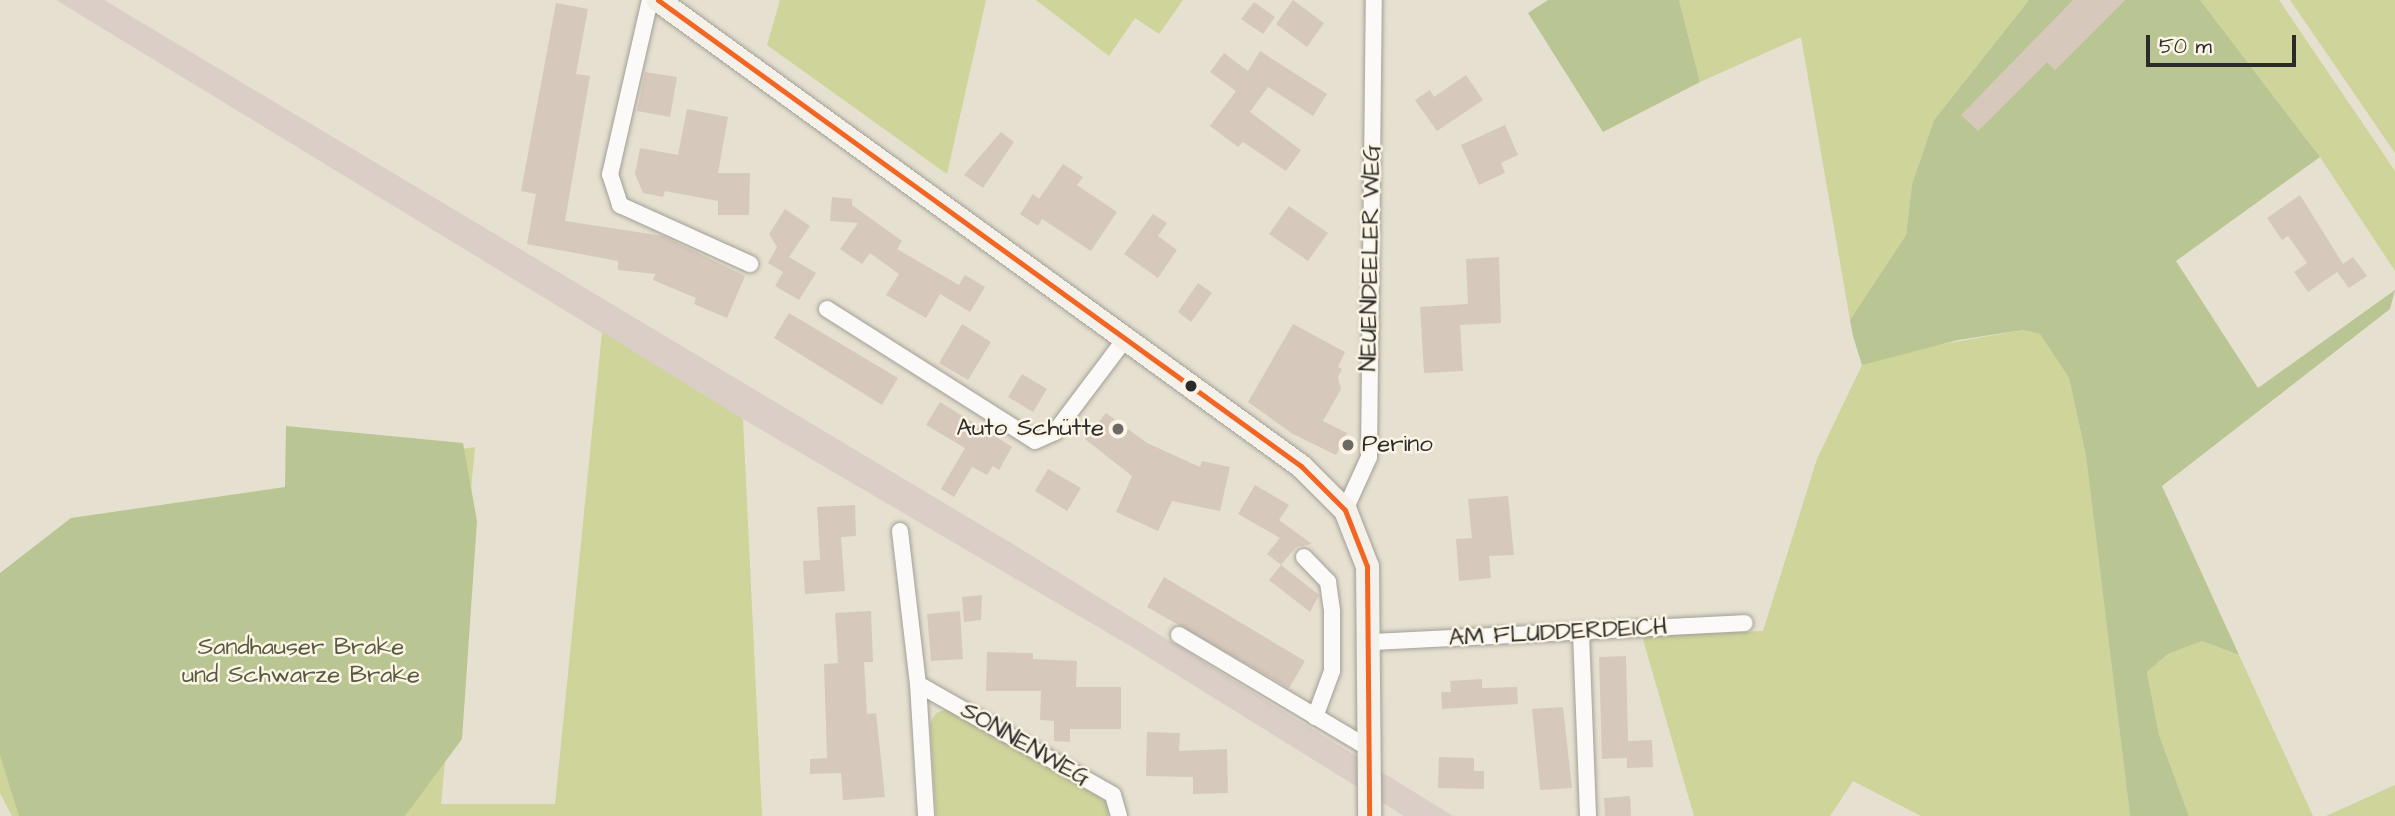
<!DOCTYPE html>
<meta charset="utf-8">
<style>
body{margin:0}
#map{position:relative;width:2395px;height:816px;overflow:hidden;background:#e6e0d0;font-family:"Architects Daughter",sans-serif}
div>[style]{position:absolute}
.industrial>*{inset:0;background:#dacec7}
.green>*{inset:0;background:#ced49a}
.forest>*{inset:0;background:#b9c592}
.building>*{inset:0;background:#d7c8bc}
.roads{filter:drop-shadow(0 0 2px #a29f96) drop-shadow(0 0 2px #a29f96)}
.minor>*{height:16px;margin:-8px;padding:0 8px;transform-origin:8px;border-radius:8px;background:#fbfaf8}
.secondary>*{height:23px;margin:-11.5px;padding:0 11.5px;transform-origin:11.5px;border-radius:11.5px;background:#f4f0ea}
.bus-1>*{height:5px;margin:-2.5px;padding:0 2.5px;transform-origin:2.5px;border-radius:2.5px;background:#f26522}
.dots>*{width:19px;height:19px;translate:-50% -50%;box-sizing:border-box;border:4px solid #fcf5e5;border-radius:50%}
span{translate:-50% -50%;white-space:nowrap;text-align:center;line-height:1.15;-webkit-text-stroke:5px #fcf5e5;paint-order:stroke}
.street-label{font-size:24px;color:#2b2b2b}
.poi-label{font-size:24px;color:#2b2b2b}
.right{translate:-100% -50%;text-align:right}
.left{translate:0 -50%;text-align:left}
.park-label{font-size:24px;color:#565b3f}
.scale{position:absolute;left:2146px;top:35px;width:150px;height:32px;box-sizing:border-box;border:4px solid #2b2b2b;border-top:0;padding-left:9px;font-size:21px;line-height:24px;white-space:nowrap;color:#2b2b2b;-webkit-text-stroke:5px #fcf5e5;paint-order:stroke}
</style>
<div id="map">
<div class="industrial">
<i style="clip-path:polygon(56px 0,104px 0,1011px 543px,1453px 816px,1404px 816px,1132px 647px,743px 419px)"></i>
</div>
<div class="green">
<i style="clip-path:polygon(780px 0,986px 0,947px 174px,767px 45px)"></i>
<i style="clip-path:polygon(1036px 0,1183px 0,1159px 34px,1135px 18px,1109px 56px)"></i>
<i style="clip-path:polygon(1679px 0,2029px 0,1934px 120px,1912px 184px,1906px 235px,1850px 320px,1801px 37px,1700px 82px)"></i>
<i style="clip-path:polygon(2200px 0,2279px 0,2395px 171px,2395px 271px,2320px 157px)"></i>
<i style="clip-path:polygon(2290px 0,2395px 0,2395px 153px)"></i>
<i style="clip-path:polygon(2023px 330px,2040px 334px,2069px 378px,2086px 456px,2130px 816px,1921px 816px,1853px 781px,1830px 816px,1694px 816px,1642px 636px,1763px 631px,1817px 459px,1862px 365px,1904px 351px)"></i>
<i style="clip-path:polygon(602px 332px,743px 419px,762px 816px,405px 816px,409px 810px,402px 816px,12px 816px,0 793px,0 613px,408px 457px,475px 447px,441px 804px,555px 804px)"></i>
<i style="clip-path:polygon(2202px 641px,2239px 655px,2313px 816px,2189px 816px,2159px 735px,2147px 672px,2168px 654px)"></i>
<i style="clip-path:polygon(948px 709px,1106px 801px,1109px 816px,936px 816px,930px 723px,936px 713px)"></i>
<i style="clip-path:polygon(2395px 785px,2395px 816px,2326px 816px)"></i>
</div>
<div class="forest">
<i style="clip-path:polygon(1548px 0,1679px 0,1700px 82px,1603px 132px,1528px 13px)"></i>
<i style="clip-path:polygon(2029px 0,2200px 0,2320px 157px,2176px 261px,2258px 388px,2395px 290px,2390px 309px,2162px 486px,2239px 655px,2202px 641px,2168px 654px,2147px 672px,2159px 735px,2189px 816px,2130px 816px,2086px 456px,2069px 378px,2040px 334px,2023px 330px,1958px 340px,1862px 365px,1853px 336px,1850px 320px,1906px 235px,1912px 184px,1934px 120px)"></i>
<i style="clip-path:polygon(286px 426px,463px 443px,477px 521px,462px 739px,405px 816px,19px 816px,0 755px,0 573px,71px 518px,285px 487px)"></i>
</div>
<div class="building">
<i style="clip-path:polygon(1293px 0,1324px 23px,1307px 47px,1276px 24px)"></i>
<i style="clip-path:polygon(2073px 0,2125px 0,2055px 70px,2047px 62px,1978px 131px,1961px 115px)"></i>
<i style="clip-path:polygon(1254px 2px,1275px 17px,1263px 34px,1241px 19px)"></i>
<i style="clip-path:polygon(556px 3px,588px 9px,576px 74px,590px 76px,565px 221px,663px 236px,745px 276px,727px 318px,694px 304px,696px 298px,653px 280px,655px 274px,618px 270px,618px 261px,527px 244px,536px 194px,521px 191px)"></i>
<i style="clip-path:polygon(1260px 51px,1327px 94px,1313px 116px,1268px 87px,1250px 112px,1301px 150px,1286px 171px,1243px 142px,1238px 147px,1210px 126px,1236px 91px,1210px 72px,1224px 53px,1248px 71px)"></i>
<i style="clip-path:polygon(645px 72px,677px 77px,670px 117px,637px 111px)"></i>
<i style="clip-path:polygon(1466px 75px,1483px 100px,1437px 131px,1415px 100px,1430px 90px,1434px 97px)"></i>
<i style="clip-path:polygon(687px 109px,728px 117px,718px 173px,750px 173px,749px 215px,718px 215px,718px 201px,665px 191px,663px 197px,643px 193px,635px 174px,640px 148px,678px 155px)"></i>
<i style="clip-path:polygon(1505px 125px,1518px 155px,1501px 163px,1505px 173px,1479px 185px,1461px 145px)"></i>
<i style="clip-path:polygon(1001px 132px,1014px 142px,983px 188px,964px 175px)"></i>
<i style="clip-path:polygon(1063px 164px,1083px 177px,1077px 185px,1117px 212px,1091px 251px,1042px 219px,1038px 226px,1020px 214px,1033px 194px,1039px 199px)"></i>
<i style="clip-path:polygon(2300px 195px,2343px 264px,2353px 257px,2367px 276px,2349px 288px,2337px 272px,2308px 292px,2294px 272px,2307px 263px,2288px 236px,2282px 240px,2267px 218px)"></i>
<i style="clip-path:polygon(832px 197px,852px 199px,852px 205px,902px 241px,897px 249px,959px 285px,965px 275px,985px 287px,970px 312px,940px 294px,926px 318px,886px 295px,899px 274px,870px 253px,862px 264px,840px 249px,858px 223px,830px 221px)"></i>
<i style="clip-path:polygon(1289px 206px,1328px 233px,1308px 261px,1269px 234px)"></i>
<i style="clip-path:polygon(785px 209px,810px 226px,789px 257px,816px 273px,799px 300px,775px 286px,783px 272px,768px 263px,777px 247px,769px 234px)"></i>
<i style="clip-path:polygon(1153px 214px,1167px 223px,1158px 236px,1177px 250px,1158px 278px,1124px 254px)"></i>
<i style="clip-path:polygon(1499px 257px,1501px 323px,1460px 325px,1463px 371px,1424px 373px,1420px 307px,1468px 304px,1466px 259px)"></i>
<i style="clip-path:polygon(1198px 283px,1212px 293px,1191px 322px,1178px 312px)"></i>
<i style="clip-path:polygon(789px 313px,898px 378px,882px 405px,774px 338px)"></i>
<i style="clip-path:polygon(962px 324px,991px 342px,968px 380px,939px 363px)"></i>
<i style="clip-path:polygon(1293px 324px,1345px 352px,1338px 367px,1342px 369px,1338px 377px,1341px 389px,1323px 421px,1347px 433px,1336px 455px,1293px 434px,1248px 402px)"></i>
<i style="clip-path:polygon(1022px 374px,1047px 389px,1033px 412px,1008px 397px)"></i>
<i style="clip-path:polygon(940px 402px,1012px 447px,999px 470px,993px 466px,987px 475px,972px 467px,954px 497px,941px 489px,965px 448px,926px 425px)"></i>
<i style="clip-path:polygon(1106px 413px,1147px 443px,1200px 467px,1202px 461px,1230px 467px,1220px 511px,1172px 501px,1158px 531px,1116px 512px,1132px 476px,1085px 439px)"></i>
<i style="clip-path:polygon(1048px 469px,1081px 488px,1067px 511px,1035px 491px)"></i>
<i style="clip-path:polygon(1255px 485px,1289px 505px,1279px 520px,1312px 544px,1296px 547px,1281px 565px,1267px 554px,1280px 538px,1238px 514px)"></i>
<i style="clip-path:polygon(1508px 496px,1514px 555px,1489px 556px,1491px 578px,1459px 581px,1456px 539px,1472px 538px,1468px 499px)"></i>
<i style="clip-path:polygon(855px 505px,856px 536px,841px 537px,845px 591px,805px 594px,803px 561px,820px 560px,817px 507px)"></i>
<i style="clip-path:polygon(1281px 565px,1319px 595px,1310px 612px,1269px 580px)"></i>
<i style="clip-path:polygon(1164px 577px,1305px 661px,1289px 688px,1147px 607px)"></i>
<i style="clip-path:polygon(982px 595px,981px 620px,964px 622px,962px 597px)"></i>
<i style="clip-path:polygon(871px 611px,873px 662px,864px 662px,867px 714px,876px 713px,885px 797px,843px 800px,841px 773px,810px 774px,810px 759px,827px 758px,824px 664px,838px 663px,835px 613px)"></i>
<i style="clip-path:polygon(960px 611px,963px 659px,931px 661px,927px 614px)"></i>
<i style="clip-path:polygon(987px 652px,1033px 653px,1033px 659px,1077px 661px,1076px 687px,1121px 687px,1121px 729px,1070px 729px,1070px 742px,1054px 741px,1054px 721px,1040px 720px,1041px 691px,986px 691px)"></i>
<i style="clip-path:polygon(1626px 656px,1628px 741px,1652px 740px,1653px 767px,1627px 768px,1627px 758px,1602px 759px,1599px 657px)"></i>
<i style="clip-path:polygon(1482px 679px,1482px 688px,1517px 687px,1518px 704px,1442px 709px,1441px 692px,1451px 692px,1450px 681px)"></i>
<i style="clip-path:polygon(1563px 707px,1572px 788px,1540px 790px,1532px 709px)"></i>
<i style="clip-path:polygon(1147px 732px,1180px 733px,1179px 751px,1227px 749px,1228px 793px,1193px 794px,1193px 777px,1146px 776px)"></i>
<i style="clip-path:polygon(1439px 757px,1474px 758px,1474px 771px,1484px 771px,1484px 789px,1438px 788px)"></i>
<i style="clip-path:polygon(1630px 796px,1631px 816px,1605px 816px,1604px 798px)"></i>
</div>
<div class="roads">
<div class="minor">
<i style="left:650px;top:0;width:179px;rotate:102.9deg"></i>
<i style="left:610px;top:174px;width:33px;rotate:72deg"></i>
<i style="left:620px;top:205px;width:143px;rotate:24.4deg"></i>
<i style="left:827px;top:309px;width:246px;rotate:32.4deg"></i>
<i style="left:1035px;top:441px;width:22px;rotate:-24deg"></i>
<i style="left:1055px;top:432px;width:116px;rotate:-53deg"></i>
<i style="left:1345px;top:510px;width:58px;rotate:-65.6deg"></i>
<i style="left:1369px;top:457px;width:457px;rotate:-89.4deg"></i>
<i style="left:900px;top:531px;width:154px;rotate:83.3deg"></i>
<i style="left:918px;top:684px;width:132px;rotate:86.5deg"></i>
<i style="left:1304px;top:557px;width:35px;rotate:46deg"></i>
<i style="left:1328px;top:582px;width:30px;rotate:82deg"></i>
<i style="left:1332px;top:612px;width:59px;rotate:90deg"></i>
<i style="left:1332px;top:671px;width:49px;rotate:110.3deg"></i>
<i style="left:1581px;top:633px;width:183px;rotate:87.8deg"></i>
<i style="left:1179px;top:635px;width:222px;rotate:30.8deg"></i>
<i style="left:1371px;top:642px;width:374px;rotate:-2.9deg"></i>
<i style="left:918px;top:684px;width:224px;rotate:29.6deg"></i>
<i style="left:1113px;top:795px;width:22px;rotate:74deg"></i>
</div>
<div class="secondary">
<i style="left:658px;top:0;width:794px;rotate:35.93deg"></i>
<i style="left:1301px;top:466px;width:62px;rotate:45deg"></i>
<i style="left:1345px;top:510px;width:60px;rotate:68.6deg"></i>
<i style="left:1367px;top:566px;width:250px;rotate:89.5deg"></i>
</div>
</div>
<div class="bus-1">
<i style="left:658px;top:0;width:794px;rotate:35.93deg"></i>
<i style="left:1301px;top:466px;width:62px;rotate:45deg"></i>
<i style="left:1345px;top:510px;width:60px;rotate:68.6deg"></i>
<i style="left:1367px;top:566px;width:250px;rotate:89.5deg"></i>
</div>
<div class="dots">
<i style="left:1191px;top:386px;background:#2b2b2b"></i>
<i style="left:1118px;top:429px;background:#6c6a65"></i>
<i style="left:1348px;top:445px;background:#6c6a65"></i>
</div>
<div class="street-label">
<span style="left:1371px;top:258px;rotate:-89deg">NEUENDEELER WEG</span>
<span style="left:1558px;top:633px;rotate:-3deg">AM FLUDDERDEICH</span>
<span style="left:1025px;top:745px;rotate:30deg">SONNENWEG</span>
</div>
<div class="poi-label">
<span class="right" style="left:1104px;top:429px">Auto Schütte</span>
<span class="left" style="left:1362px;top:445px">Perino</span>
</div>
<div class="park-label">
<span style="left:301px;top:662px">Sandhauser Brake<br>und Schwarze Brake</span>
</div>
<div class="scale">50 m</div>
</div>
